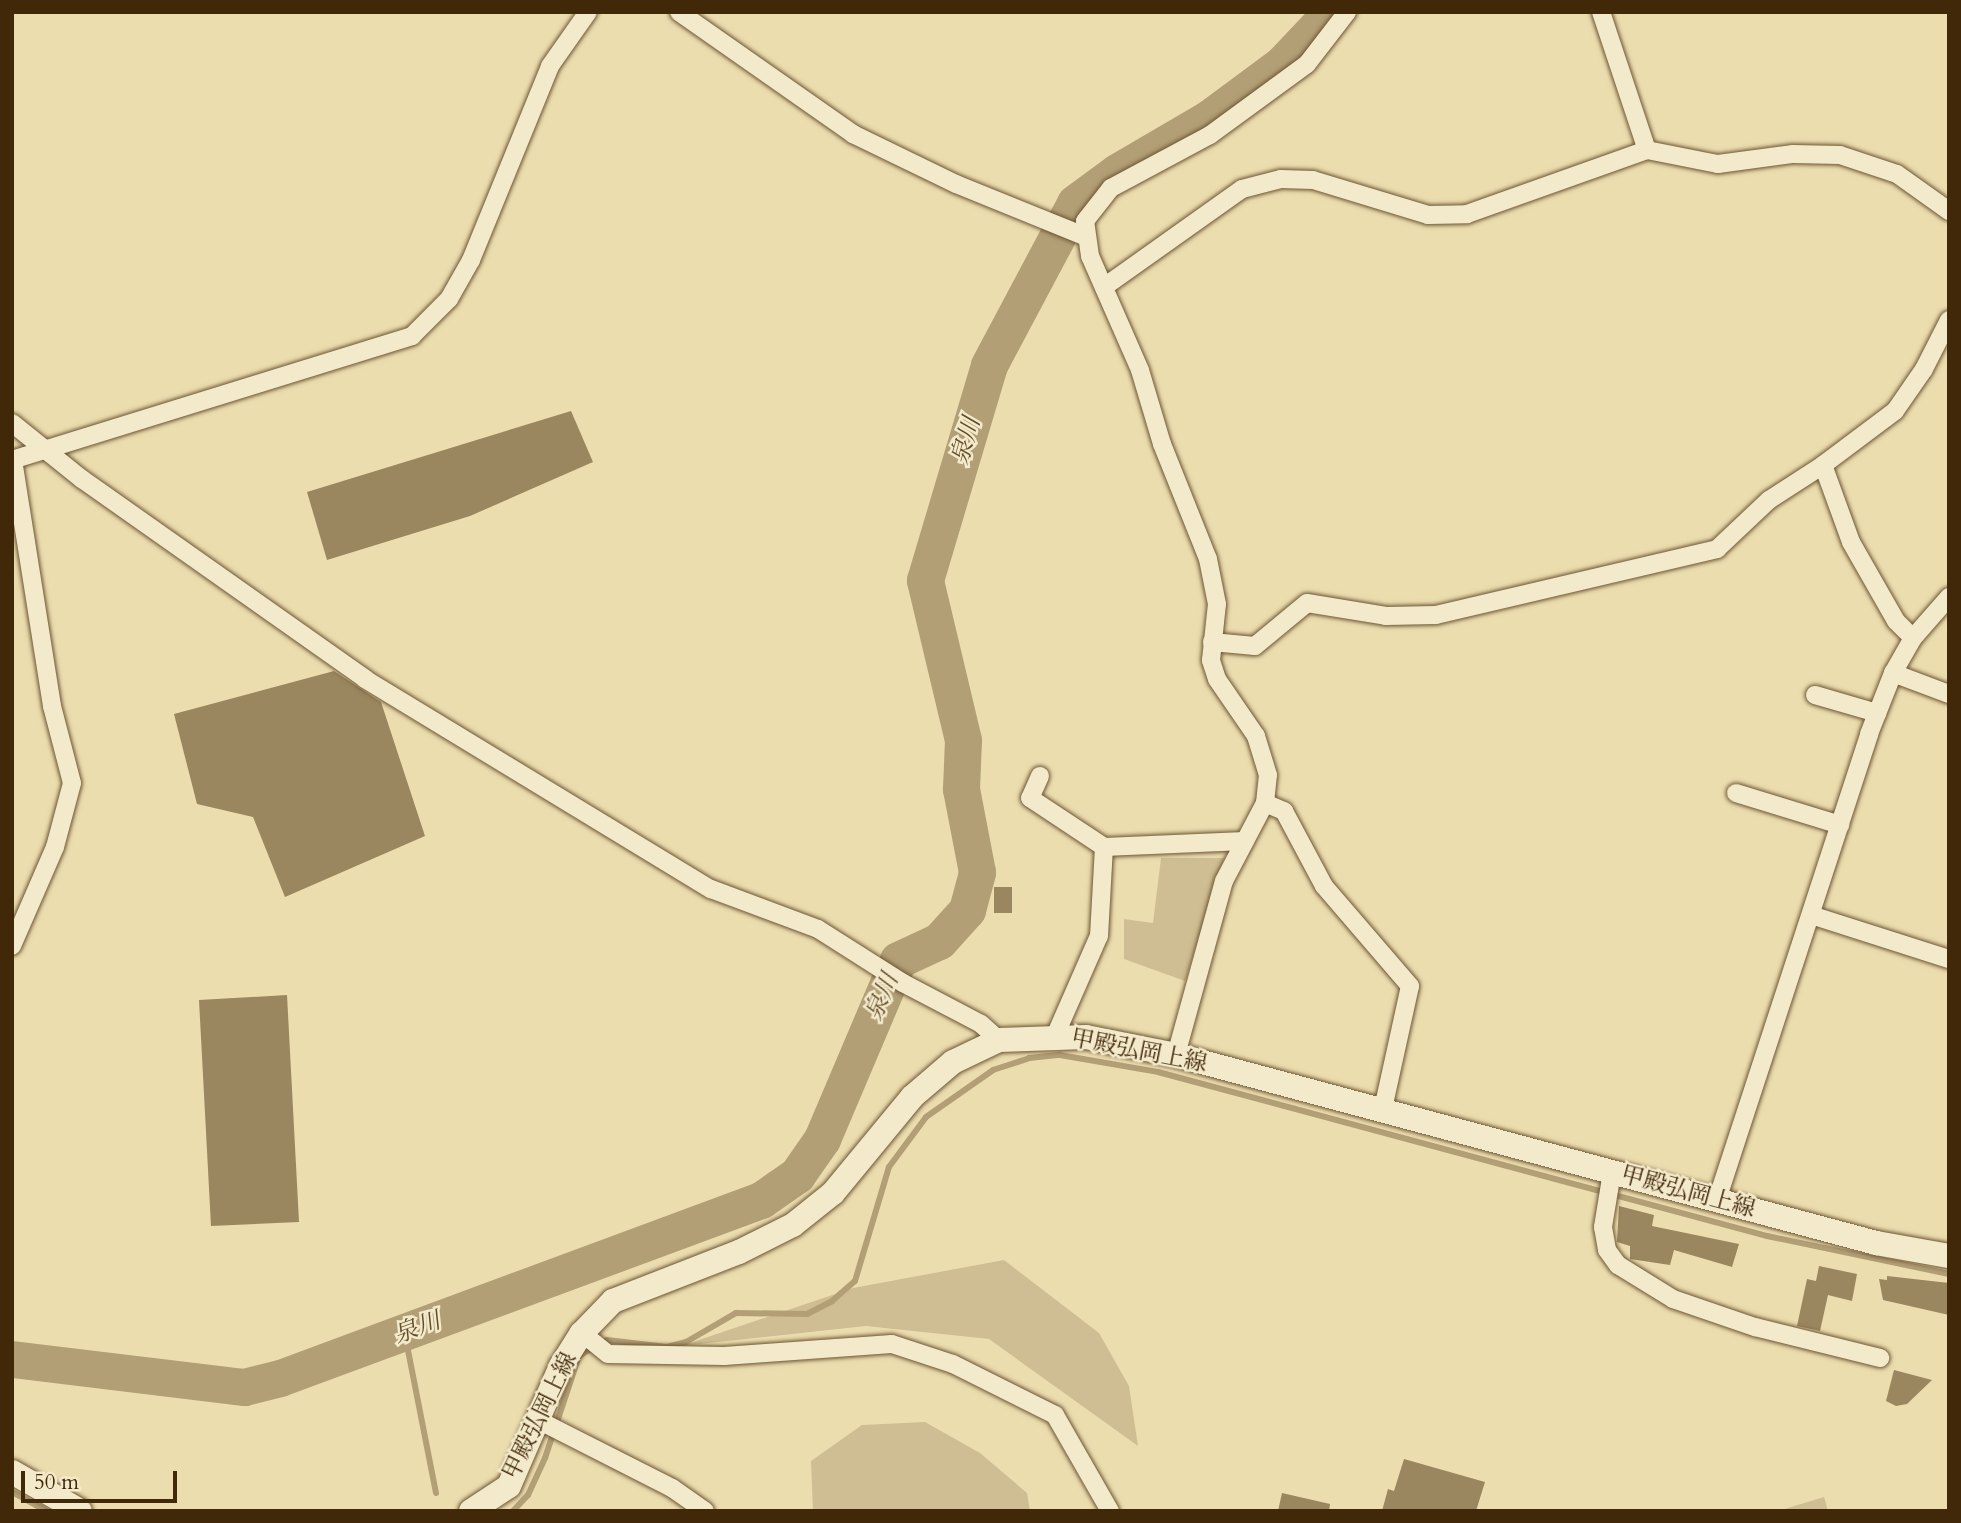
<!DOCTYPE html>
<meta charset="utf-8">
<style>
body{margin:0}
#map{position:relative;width:1961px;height:1523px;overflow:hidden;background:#ecddaf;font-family:Cardo,"Noto Serif JP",serif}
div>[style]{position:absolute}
.green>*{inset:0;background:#cfbe93}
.stream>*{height:6px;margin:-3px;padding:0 3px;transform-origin:3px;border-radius:3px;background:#b29f76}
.river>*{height:37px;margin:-18.5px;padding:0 18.5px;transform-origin:18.5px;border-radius:18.5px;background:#b29f76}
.building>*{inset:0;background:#9a865f}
.roads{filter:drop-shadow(0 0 2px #6c5532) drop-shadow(0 0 2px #6c5532)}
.street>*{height:18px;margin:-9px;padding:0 9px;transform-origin:9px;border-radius:9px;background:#f3e9cb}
.secondary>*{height:24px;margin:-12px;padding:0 12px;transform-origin:12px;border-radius:12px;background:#f3e9cb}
span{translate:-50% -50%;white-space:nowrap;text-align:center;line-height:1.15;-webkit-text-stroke:5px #f3e9cb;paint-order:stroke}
.street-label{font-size:23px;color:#412808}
.water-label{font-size:24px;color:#634c29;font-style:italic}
.frame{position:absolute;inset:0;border:14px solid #412808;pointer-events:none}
.scale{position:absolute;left:21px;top:1471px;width:156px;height:32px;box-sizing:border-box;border:4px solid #412808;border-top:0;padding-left:9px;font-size:21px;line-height:24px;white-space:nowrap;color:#412808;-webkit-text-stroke:5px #f3e9cb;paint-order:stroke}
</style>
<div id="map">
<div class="green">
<i style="clip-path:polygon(1161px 858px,1224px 858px,1185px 981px,1124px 959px,1124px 919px,1153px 923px)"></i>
<i style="clip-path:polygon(1004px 1260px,1099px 1333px,1129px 1386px,1138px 1446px,989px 1339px,866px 1326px,681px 1346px,853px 1288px)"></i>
<i style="clip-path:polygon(925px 1422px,980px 1453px,1027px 1493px,1030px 1511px,813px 1511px,811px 1461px,862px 1425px)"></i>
<i style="clip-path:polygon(1824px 1497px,1828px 1511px,1778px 1511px)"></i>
</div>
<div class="stream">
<i style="left:405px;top:1335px;width:161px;rotate:78.9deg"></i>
<i style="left:12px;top:1492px;width:39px;rotate:29deg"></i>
<i style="left:513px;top:1511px;width:22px;rotate:-47deg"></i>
<i style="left:528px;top:1495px;width:41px;rotate:-65.3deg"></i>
<i style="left:545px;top:1458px;width:108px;rotate:-71.6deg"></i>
<i style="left:579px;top:1356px;width:32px;rotate:-30deg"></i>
<i style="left:607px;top:1340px;width:60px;rotate:6.7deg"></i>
<i style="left:667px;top:1347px;width:20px;rotate:-15deg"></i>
<i style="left:686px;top:1342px;width:58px;rotate:-30.1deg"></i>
<i style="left:736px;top:1313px;width:71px;rotate:0.8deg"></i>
<i style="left:807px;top:1314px;width:28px;rotate:-27deg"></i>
<i style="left:832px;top:1301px;width:30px;rotate:-41deg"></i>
<i style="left:855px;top:1281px;width:119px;rotate:-73.4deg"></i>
<i style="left:889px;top:1167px;width:62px;rotate:-53.5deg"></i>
<i style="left:926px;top:1117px;width:82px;rotate:-35deg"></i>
<i style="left:993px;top:1070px;width:38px;rotate:-18deg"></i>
<i style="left:1029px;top:1058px;width:31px;rotate:-6deg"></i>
<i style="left:1060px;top:1055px;width:99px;rotate:9.8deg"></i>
<i style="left:1158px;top:1072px;width:631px;rotate:15.07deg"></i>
<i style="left:1767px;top:1236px;width:186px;rotate:11.8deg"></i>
</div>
<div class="river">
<i style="left:12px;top:1359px;width:234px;rotate:6.9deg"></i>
<i style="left:244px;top:1387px;width:37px;rotate:-14deg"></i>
<i style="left:280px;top:1378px;width:513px;rotate:-20.31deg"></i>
<i style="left:761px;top:1200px;width:44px;rotate:-34.8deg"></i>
<i style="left:797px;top:1175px;width:44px;rotate:-55.2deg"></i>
<i style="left:822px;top:1139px;width:194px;rotate:-67deg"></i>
<i style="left:898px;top:960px;width:45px;rotate:-24.9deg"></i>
<i style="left:939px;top:941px;width:42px;rotate:-47.9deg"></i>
<i style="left:967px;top:910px;width:39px;rotate:-75deg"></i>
<i style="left:977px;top:872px;width:85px;rotate:-100.9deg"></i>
<i style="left:961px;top:789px;width:49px;rotate:-87.7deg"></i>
<i style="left:963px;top:740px;width:164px;rotate:-103.4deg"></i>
<i style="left:925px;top:580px;width:224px;rotate:-73.4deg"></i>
<i style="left:989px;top:365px;width:183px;rotate:-62deg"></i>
<i style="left:1075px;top:203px;width:52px;rotate:-36.4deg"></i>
<i style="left:1117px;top:172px;width:107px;rotate:-30.4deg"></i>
<i style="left:1209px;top:118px;width:91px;rotate:-36.5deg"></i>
<i style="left:1282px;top:64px;width:71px;rotate:-46.7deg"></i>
</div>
<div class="building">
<i style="clip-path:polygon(571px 411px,593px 462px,470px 516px,327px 560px,307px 492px)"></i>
<i style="clip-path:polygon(334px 671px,381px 702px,425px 836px,285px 897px,253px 817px,197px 804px,174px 714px)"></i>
<i style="clip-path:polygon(994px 887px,1012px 887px,1012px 913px,994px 913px)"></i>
<i style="clip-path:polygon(287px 995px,299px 1222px,211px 1226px,199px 1000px)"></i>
<i style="clip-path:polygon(1619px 1206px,1654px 1215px,1652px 1226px,1739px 1244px,1732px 1267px,1674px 1250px,1670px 1265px,1630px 1259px,1630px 1246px,1617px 1242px)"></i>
<i style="clip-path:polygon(1819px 1266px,1857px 1274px,1852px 1301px,1828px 1295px,1820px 1331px,1797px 1326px,1807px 1279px,1816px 1281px)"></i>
<i style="clip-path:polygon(1887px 1276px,1949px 1283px,1949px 1315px,1883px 1300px,1879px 1279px,1887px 1280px)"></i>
<i style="clip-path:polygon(1894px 1370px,1932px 1380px,1907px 1404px,1896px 1406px,1886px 1401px)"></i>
<i style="clip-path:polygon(1404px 1459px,1485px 1482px,1476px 1511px,1382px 1511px,1388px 1489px,1394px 1491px)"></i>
<i style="clip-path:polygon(1282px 1493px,1330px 1504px,1329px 1511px,1278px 1511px)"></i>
</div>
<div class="roads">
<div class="street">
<i style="left:679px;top:12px;width:213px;rotate:35deg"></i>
<i style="left:853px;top:134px;width:114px;rotate:25.9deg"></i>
<i style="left:956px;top:184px;width:138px;rotate:22.1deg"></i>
<i style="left:1601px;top:12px;width:145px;rotate:71.6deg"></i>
<i style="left:1104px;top:287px;width:169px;rotate:-35.4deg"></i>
<i style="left:1242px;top:189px;width:40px;rotate:-14.4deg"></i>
<i style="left:1281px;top:179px;width:32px;rotate:2deg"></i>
<i style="left:1313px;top:180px;width:120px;rotate:16.9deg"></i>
<i style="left:1428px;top:215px;width:39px;rotate:-1deg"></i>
<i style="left:1467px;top:214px;width:191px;rotate:-19.6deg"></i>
<i style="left:1647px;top:150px;width:72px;rotate:11.2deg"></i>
<i style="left:1718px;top:164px;width:76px;rotate:-7.6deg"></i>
<i style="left:1793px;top:154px;width:47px;rotate:1.2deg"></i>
<i style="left:1840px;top:155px;width:60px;rotate:18.4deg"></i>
<i style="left:1897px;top:174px;width:64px;rotate:35.4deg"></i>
<i style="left:12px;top:423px;width:90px;rotate:38.7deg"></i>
<i style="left:82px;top:479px;width:347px;rotate:35.2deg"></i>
<i style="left:365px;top:679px;width:405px;rotate:31.3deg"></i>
<i style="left:711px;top:889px;width:114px;rotate:20.5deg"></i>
<i style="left:818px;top:929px;width:101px;rotate:32.4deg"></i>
<i style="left:903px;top:983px;width:88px;rotate:27.7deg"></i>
<i style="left:981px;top:1024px;width:24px;rotate:42deg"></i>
<i style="left:12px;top:460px;width:419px;rotate:-17.2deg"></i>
<i style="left:412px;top:336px;width:52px;rotate:-45deg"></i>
<i style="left:449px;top:299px;width:45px;rotate:-60.6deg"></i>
<i style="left:471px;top:260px;width:209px;rotate:-67.8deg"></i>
<i style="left:550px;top:66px;width:66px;rotate:-54.9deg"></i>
<i style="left:1913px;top:638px;width:24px;rotate:-135deg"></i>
<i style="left:1896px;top:621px;width:91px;rotate:-119.7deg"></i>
<i style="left:1851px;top:542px;width:82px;rotate:-110deg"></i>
<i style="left:1823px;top:465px;width:90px;rotate:-36.9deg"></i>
<i style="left:1895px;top:411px;width:51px;rotate:-55.4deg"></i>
<i style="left:1924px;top:369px;width:55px;rotate:-63deg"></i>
<i style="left:1212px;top:642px;width:43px;rotate:5.3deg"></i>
<i style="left:1255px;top:646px;width:67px;rotate:-39.6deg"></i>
<i style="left:1307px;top:603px;width:80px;rotate:9.3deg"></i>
<i style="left:1386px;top:616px;width:50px;rotate:-1.1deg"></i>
<i style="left:1436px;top:615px;width:289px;rotate:-13.2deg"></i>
<i style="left:1717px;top:549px;width:71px;rotate:-43.3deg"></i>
<i style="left:1769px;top:500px;width:64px;rotate:-32.9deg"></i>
<i style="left:1893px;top:673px;width:60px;rotate:20.6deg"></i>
<i style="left:1815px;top:695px;width:65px;rotate:16.2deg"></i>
<i style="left:1040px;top:776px;width:24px;rotate:114deg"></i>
<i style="left:1030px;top:798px;width:89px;rotate:33.5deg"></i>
<i style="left:1104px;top:847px;width:141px;rotate:-2.4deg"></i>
<i style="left:1736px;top:793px;width:109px;rotate:17.1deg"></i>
<i style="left:1265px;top:803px;width:21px;rotate:23deg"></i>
<i style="left:1284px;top:811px;width:85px;rotate:61.9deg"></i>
<i style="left:1324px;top:886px;width:132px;rotate:49.3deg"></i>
<i style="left:1410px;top:986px;width:126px;rotate:102.4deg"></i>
<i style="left:1811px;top:915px;width:145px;rotate:17.7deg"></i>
<i style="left:12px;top:946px;width:108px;rotate:-66.5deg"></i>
<i style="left:55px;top:847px;width:66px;rotate:-75.1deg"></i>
<i style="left:72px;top:783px;width:80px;rotate:-104.6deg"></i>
<i style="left:52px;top:706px;width:249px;rotate:-99deg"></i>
<i style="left:1055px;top:1036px;width:109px;rotate:-66.3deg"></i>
<i style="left:1099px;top:936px;width:89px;rotate:-86.8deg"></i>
<i style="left:1176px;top:1055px;width:180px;rotate:-74.6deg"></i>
<i style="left:1224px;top:881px;width:88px;rotate:-62.3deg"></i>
<i style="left:1265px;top:803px;width:28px;rotate:-84deg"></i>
<i style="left:1268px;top:775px;width:41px;rotate:-107.1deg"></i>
<i style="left:1256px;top:736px;width:69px;rotate:-124.4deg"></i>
<i style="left:1217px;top:679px;width:20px;rotate:-108deg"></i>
<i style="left:1211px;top:660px;width:56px;rotate:-83.9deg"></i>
<i style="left:1217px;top:604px;width:46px;rotate:-101.3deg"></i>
<i style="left:1208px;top:559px;width:124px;rotate:-111.8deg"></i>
<i style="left:1162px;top:444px;width:77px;rotate:-106.6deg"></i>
<i style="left:1140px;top:370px;width:124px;rotate:-113.7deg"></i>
<i style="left:1090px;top:256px;width:35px;rotate:-98deg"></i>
<i style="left:1085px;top:221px;width:42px;rotate:-51.8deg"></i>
<i style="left:1111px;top:188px;width:112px;rotate:-28.2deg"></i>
<i style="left:1210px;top:135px;width:120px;rotate:-36.2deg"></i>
<i style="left:1307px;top:64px;width:66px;rotate:-52.4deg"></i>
<i style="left:1612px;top:1172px;width:56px;rotate:99.3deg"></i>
<i style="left:1603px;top:1227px;width:23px;rotate:80deg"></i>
<i style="left:1607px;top:1250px;width:19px;rotate:54deg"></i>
<i style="left:1618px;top:1265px;width:65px;rotate:31.7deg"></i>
<i style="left:1673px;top:1299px;width:87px;rotate:18.9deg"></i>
<i style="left:1755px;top:1327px;width:129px;rotate:13.9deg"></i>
<i style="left:1717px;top:1200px;width:490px;rotate:-71.9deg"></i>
<i style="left:1869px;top:734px;width:66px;rotate:-68.5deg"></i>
<i style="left:1893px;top:673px;width:40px;rotate:-60.3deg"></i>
<i style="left:1913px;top:638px;width:55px;rotate:-48.7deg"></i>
<i style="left:582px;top:1333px;width:33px;rotate:39deg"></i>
<i style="left:608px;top:1354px;width:116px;rotate:1deg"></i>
<i style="left:724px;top:1356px;width:168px;rotate:-4.1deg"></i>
<i style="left:892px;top:1344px;width:64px;rotate:18.2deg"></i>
<i style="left:953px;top:1364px;width:114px;rotate:26.6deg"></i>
<i style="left:1055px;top:1415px;width:111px;rotate:60.2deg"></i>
<i style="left:538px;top:1420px;width:150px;rotate:26.9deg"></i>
<i style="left:672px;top:1488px;width:40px;rotate:34.9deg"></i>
</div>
<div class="secondary">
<i style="left:12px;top:1472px;width:78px;rotate:29.8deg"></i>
<i style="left:471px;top:1511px;width:45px;rotate:-33.3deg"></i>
<i style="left:509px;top:1486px;width:131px;rotate:-66.6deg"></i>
<i style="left:561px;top:1366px;width:39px;rotate:-58deg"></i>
<i style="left:582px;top:1333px;width:45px;rotate:-45.9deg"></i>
<i style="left:613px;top:1301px;width:135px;rotate:-21.3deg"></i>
<i style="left:739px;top:1252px;width:60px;rotate:-26.6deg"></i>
<i style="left:793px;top:1225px;width:51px;rotate:-38.7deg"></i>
<i style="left:833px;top:1193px;width:124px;rotate:-50.5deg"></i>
<i style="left:912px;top:1097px;width:54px;rotate:-40.5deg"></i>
<i style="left:953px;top:1062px;width:51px;rotate:-25.6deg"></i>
<i style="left:999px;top:1040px;width:87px;rotate:-2deg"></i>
<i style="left:1086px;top:1037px;width:92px;rotate:11.3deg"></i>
<i style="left:1176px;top:1055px;width:725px;rotate:15.03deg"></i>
<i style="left:1876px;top:1243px;width:74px;rotate:10.1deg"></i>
</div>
</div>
<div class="street-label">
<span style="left:1139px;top:1051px;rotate:11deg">甲殿弘岡上線</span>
<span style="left:1688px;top:1192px;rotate:15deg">甲殿弘岡上線</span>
<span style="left:540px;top:1416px;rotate:-64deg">甲殿弘岡上線</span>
</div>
<div class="water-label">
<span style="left:966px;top:441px;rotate:-74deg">泉川</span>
<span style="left:882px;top:997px;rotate:-67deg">泉川</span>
<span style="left:417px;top:1328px;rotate:-20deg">泉川</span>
</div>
<div class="frame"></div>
<div class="scale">50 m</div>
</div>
